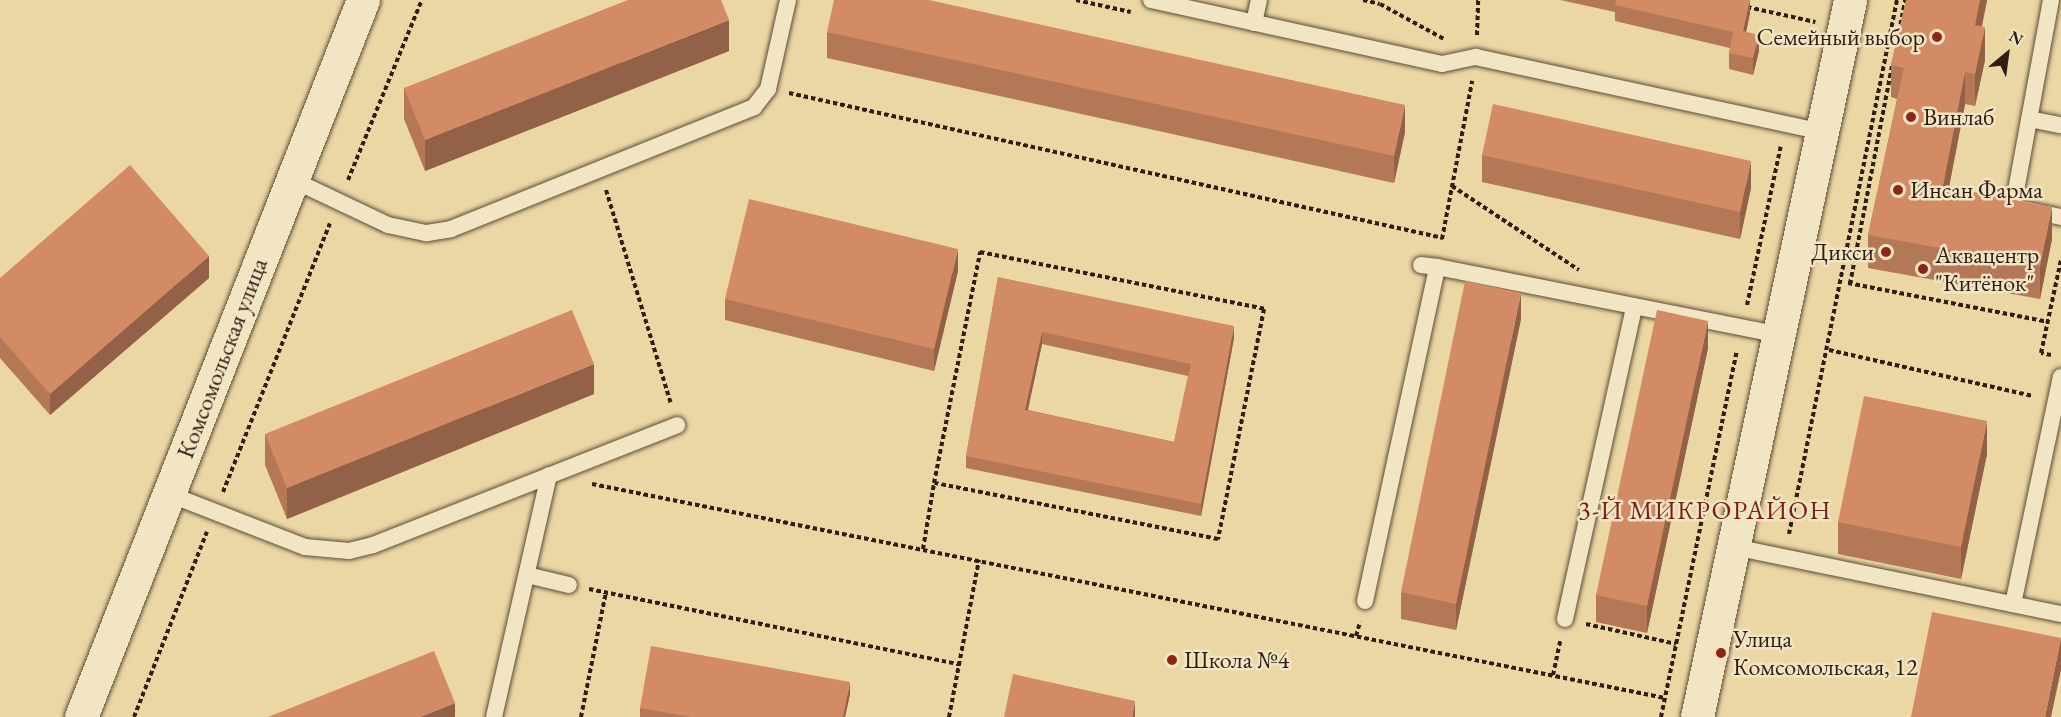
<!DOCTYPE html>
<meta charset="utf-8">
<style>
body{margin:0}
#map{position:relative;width:2061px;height:717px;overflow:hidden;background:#ead7a4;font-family:"EB Garamond",serif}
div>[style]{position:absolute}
.path>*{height:4px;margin-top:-2px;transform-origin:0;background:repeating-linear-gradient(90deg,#2f1d13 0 4.5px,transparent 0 7.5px)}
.roads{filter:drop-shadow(0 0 2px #5e4c37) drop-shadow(0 0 2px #5e4c37)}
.service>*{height:16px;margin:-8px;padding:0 8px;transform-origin:8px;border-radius:8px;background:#f1e5c4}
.minor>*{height:33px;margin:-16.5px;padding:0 16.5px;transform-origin:16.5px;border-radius:16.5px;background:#f1e5c4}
.wall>*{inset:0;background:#b57857}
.shaded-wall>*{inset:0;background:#936147}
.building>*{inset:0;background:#d28b65}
.dots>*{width:16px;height:16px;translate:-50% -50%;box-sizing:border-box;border:3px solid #f1e5c4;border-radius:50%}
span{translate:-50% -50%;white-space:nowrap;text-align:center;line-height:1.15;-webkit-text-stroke:5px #f1e5c4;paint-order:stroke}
.poi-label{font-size:24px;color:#2f1d13}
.right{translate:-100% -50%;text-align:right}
.left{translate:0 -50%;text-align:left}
.street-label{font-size:24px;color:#2f1d13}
.neighbourhood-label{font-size:26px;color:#7a1f14;letter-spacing:1.5px}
.north{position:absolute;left:1977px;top:24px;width:60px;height:60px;-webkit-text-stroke:4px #f1e5c4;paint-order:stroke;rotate:29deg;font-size:16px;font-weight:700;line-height:24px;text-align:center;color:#2f1d13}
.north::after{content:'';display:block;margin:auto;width:21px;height:27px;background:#2f1d13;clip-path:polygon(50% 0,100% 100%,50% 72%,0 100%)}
</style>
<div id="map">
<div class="path">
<i style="left:1076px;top:0;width:56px;rotate:12.3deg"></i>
<i style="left:1363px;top:0;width:17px;rotate:13deg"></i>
<i style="left:1380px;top:4px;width:73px;rotate:28.7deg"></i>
<i style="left:1747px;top:7px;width:70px;rotate:12.4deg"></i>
<i style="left:1899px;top:32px;width:33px;rotate:-79deg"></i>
<i style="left:1477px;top:35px;width:35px;rotate:-88deg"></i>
<i style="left:789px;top:93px;width:670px;rotate:12.5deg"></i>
<i style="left:348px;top:180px;width:195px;rotate:-67.7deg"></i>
<i style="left:1452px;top:186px;width:152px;rotate:33.5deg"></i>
<i style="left:606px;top:190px;width:224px;rotate:73.1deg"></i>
<i style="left:1442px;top:239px;width:161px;rotate:-79.2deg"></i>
<i style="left:1848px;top:283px;width:204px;rotate:11deg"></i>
<i style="left:1850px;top:284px;width:222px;rotate:-79.1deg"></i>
<i style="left:1747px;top:305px;width:164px;rotate:-78deg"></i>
<i style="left:1829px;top:350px;width:209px;rotate:12.7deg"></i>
<i style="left:2051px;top:355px;width:10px;rotate:-169deg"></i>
<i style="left:2041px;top:353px;width:95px;rotate:-77.9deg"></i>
<i style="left:592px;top:484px;width:1094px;rotate:11.28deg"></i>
<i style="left:223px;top:492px;width:289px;rotate:-68.3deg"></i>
<i style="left:1789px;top:534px;width:545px;rotate:-78.57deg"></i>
<i style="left:923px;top:549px;width:67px;rotate:-80.5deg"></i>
<i style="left:934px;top:483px;width:236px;rotate:-78.7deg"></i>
<i style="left:980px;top:252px;width:290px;rotate:11.3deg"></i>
<i style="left:1264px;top:309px;width:235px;rotate:101.3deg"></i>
<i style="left:1218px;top:539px;width:289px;rotate:-168.8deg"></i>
<i style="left:589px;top:589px;width:378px;rotate:11.5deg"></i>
<i style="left:1586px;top:624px;width:92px;rotate:12.5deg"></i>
<i style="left:1356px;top:636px;width:15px;rotate:-74deg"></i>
<i style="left:1553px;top:675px;width:35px;rotate:-78deg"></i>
<i style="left:134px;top:717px;width:199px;rotate:-68.5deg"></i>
<i style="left:581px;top:717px;width:127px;rotate:-78.7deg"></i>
<i style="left:949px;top:717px;width:160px;rotate:-79.2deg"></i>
<i style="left:1661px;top:717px;width:374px;rotate:-78.3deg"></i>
</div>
<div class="roads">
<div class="service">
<i style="left:1151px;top:0;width:298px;rotate:12.4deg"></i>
<i style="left:1442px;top:64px;width:35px;rotate:-12deg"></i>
<i style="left:1476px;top:57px;width:354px;rotate:12.2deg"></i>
<i style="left:2051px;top:0;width:210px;rotate:100.4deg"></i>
<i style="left:2013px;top:207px;width:49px;rotate:11.8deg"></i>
<i style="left:1254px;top:23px;width:24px;rotate:-78deg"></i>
<i style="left:2029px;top:119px;width:33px;rotate:11deg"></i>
<i style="left:291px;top:179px;width:107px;rotate:25.4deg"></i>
<i style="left:388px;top:225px;width:40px;rotate:12deg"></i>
<i style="left:427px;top:233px;width:24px;rotate:-9deg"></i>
<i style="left:451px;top:229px;width:327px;rotate:-21.9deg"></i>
<i style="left:754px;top:107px;width:23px;rotate:-52deg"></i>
<i style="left:768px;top:89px;width:91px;rotate:-77.3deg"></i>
<i style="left:1421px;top:265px;width:16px;rotate:7deg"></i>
<i style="left:169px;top:494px;width:146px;rotate:21.3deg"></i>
<i style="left:305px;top:547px;width:44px;rotate:5.2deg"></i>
<i style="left:349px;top:551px;width:25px;rotate:-14deg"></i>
<i style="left:373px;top:545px;width:327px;rotate:-21.5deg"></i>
<i style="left:1734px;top:547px;width:334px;rotate:11.6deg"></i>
<i style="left:527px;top:575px;width:43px;rotate:13.4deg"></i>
<i style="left:1365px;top:601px;width:342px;rotate:-77.8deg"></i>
<i style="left:1437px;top:267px;width:349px;rotate:11.2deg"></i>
<i style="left:2013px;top:604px;width:232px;rotate:-78.1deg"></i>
<i style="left:1565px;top:619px;width:320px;rotate:-77.5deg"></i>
<i style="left:494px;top:717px;width:248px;rotate:-77.2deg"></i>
</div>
<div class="minor">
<i style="left:81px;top:717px;width:770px;rotate:-68.53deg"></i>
<i style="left:1697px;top:717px;width:733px;rotate:-77.95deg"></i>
</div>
</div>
<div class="wall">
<i style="clip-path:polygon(1560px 0,1750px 0,1750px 13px,1746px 32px,1759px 51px,1753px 75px,1729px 69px,1729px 53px,1730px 48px,1615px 21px,1615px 12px)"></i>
<i style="clip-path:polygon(1906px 0,1987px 0,1982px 27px,1985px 60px,1975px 106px,1965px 104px,1949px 187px,2052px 239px,2040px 299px,1868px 268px,1868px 235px,1897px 99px,1891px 97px,1891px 65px)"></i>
<i style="clip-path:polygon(827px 32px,1405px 132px,1394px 183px,827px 58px)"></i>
<i style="clip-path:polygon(729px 51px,425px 171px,404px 119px,404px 88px)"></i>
<i style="clip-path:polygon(1482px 155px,1751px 188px,1740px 239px,1482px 182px)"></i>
<i style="clip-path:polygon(958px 271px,934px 371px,725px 320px,725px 299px)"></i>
<i style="clip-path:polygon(evenodd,998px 277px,1234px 338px,1201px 516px,966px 468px,966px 456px,998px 277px,1042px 344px,1188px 376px,1174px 442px,1028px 410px,1042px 344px)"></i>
<i style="clip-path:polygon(0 278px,209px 278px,50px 415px,0 358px)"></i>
<i style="clip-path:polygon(1521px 319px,1456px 630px,1401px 619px,1401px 592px)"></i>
<i style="clip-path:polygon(1708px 348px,1647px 633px,1596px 622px,1596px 595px)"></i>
<i style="clip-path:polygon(594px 394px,287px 519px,265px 465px,265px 434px)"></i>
<i style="clip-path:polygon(1987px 454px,1961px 579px,1838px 554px,1838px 522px)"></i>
<i style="clip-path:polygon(850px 694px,845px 717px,640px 717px,640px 708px)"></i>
</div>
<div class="shaded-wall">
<i style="clip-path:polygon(1750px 0,1750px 13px,1743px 47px,1743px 31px)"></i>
<i style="clip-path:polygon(1980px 0,1987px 0,1975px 57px,1975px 25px)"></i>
<i style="clip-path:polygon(729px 20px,729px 51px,425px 171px,425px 140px)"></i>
<i style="clip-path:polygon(1985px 27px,1985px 60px,1975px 106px,1975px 74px)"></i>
<i style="clip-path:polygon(1759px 35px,1759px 51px,1753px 75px,1753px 58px)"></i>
<i style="clip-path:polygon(1965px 72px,1965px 104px,1943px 218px,1943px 186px)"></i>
<i style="clip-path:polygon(1405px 105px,1405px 132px,1394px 183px,1394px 156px)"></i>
<i style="clip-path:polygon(1751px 161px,1751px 188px,1740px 239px,1740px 212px)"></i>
<i style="clip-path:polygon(2052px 207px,2052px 239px,2040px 299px,2040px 266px)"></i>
<i style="clip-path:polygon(958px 249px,958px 271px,934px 371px,934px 349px)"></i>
<i style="clip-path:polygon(209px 256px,209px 278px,50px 415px,50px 394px)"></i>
<i style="clip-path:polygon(1521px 293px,1521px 319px,1456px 630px,1456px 604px)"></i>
<i style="clip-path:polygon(1708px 321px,1708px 348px,1647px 633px,1647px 606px)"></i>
<i style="clip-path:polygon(1234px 326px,1234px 338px,1201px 516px,1201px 504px)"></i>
<i style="clip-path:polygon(1042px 332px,1042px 344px,1025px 422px,1025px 410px)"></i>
<i style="clip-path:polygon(594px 364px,594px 394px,287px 519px,287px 488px)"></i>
<i style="clip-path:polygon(1987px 421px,1987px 454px,1961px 579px,1961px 547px)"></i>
<i style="clip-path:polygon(2061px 638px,2061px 670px,2051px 717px,2045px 717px)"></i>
<i style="clip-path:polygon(850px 682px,850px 694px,845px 717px,843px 717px)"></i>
<i style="clip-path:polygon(1135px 701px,1135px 717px,1132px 717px)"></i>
<i style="clip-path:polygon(455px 703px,455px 717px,420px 717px)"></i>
</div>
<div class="building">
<i style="clip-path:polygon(628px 0,721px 0,729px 20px,425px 140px,404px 88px)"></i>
<i style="clip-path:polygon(834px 0,929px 0,1405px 105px,1394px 156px,827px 32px)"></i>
<i style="clip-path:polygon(1616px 0,1750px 0,1743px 31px,1759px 35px,1753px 58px,1729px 53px,1733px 32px,1615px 5px)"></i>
<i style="clip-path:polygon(1906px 0,1980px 0,1975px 25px,1985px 27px,1975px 74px,1965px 72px,1943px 186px,2052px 207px,2040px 266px,1868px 235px,1904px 68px,1891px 65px)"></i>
<i style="clip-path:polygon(1493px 104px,1751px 161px,1740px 212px,1482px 155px)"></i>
<i style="clip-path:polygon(130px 165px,209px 256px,50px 394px,0 337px,0 278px)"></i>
<i style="clip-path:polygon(749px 199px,958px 249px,934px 349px,725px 299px)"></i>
<i style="clip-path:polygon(evenodd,998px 277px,1234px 326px,1201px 504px,966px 456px,998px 277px,1042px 332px,1191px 364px,1174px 442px,1025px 410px,1042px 332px)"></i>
<i style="clip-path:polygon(1465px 281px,1521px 293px,1456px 604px,1401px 592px)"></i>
<i style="clip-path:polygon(572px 310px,594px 364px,287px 488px,265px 434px)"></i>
<i style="clip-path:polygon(1657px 310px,1708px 321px,1647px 606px,1596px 595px)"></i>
<i style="clip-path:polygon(1864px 396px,1987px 421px,1961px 547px,1838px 522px)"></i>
<i style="clip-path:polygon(1932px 612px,2061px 638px,2045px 717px,1911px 717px)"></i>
<i style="clip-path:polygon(651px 646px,850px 682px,843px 717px,691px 717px,640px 708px)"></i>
<i style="clip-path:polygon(434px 651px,455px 703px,420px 717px,268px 717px)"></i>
<i style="clip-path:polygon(1013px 674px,1135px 701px,1132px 717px,1004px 717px)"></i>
</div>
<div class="dots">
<i style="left:1937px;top:37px;background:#8f2418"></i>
<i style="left:1911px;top:117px;background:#8f2418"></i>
<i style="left:1898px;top:190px;background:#8f2418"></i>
<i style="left:1886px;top:252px;background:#8f2418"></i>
<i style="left:1923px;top:269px;background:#8f2418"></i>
<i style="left:1721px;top:653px;background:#8f2418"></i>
<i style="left:1172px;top:660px;background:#8f2418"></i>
</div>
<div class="poi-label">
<span class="right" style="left:1925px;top:37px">Семейный выбор</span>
<span class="left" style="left:1923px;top:117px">Винлаб</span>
<span class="left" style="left:1910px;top:190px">Инсан Фарма</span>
<span class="right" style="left:1874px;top:252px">Дикси</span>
<span class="left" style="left:1935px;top:269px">Аквацентр<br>"Китёнок"</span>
<span class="left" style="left:1733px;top:653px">Улица<br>Комсомольская, 12</span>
<span class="left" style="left:1184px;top:660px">Школа №4</span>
</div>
<div class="street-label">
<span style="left:222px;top:358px;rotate:-69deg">Комсомольская улица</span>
</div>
<div class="neighbourhood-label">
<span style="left:1705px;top:511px">3-Й МИКРОРАЙОН</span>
</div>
<div class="north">N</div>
</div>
